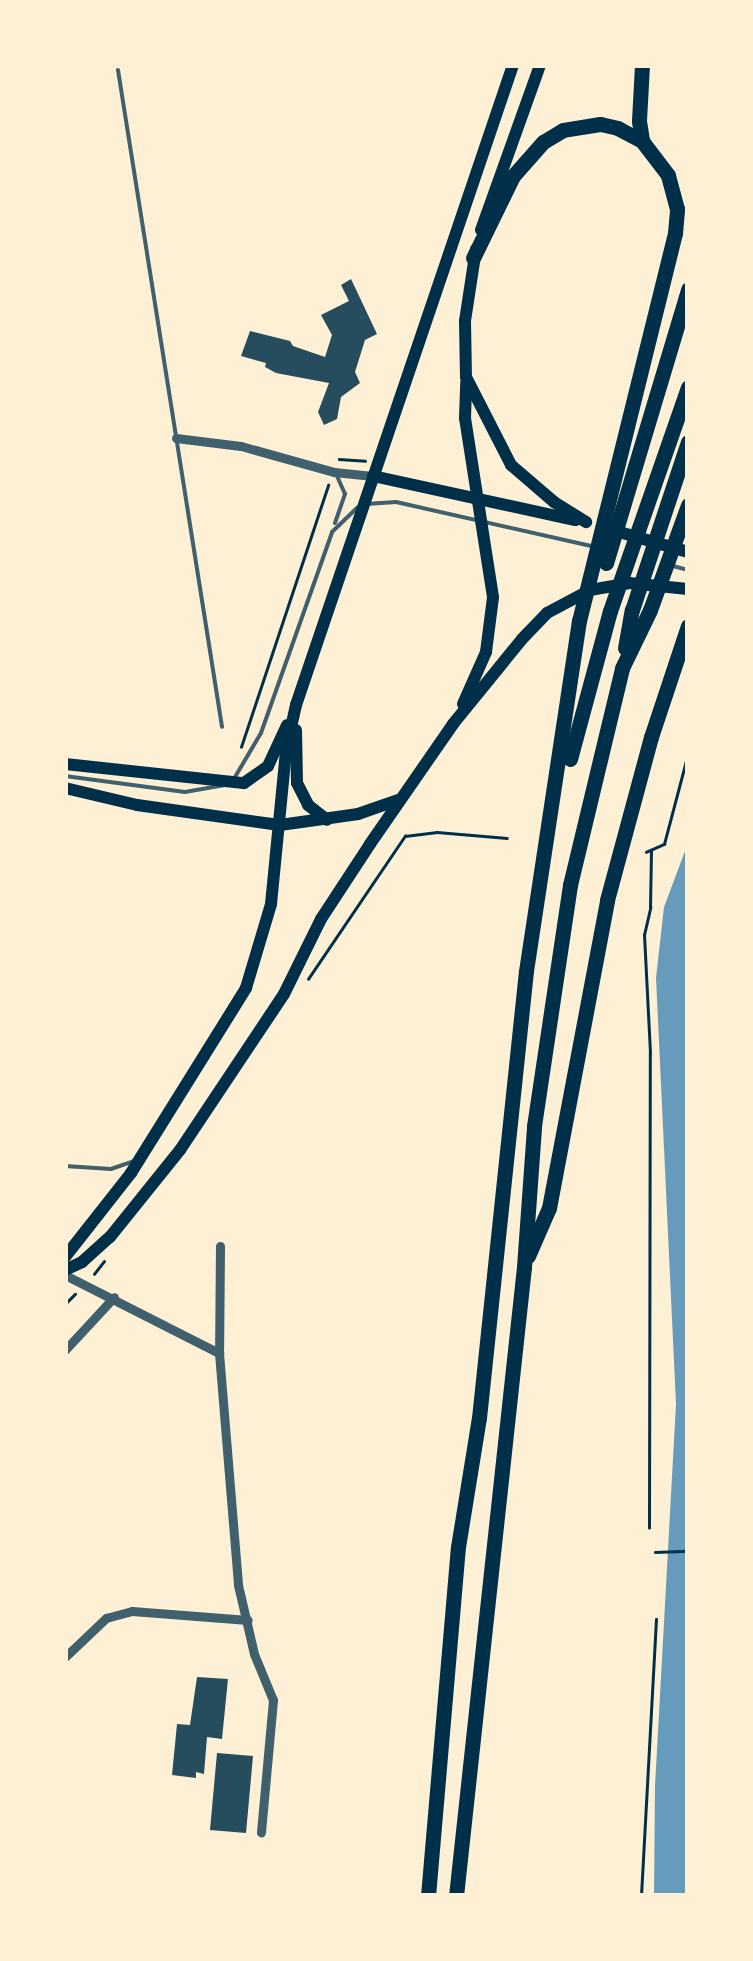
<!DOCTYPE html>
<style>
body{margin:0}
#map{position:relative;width:753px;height:1961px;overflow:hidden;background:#fdf0d5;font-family:"IBM Plex Serif",serif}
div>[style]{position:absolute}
.water>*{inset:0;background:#669bbc}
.building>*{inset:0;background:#264d5e}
.path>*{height:2.5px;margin:-1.25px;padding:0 1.25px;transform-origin:1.25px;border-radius:1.25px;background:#003049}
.service>*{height:4px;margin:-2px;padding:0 2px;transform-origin:2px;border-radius:2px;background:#3f606c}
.minor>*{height:9px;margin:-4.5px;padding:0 4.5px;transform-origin:4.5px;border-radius:4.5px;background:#3f606c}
.secondary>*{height:12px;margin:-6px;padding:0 6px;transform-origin:6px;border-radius:6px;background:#003049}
.trunk>*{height:15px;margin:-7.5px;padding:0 7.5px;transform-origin:7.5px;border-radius:7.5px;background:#003049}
span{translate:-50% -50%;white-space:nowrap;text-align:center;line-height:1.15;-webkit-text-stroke:10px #fdf0d5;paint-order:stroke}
.frame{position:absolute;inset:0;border:68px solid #fdf0d5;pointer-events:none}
</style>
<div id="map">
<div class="water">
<i style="clip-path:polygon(688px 843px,688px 1896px,654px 1896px,655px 1786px,676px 1404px,656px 978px,664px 907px)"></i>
</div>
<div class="building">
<i style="clip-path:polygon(351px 279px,377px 334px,365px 340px,355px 372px,360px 383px,341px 397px,337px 419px,324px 425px,318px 412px,329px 383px,276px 373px,265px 367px,266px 363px,241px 356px,250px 331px,290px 341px,293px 346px,325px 357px,332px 335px,321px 315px,349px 301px,341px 285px)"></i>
<i style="clip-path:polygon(197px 1677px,228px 1679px,222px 1739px,207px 1737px,204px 1774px,196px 1772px,196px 1778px,172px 1775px,177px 1724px,190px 1725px)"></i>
<i style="clip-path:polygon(217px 1753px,253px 1756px,246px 1833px,210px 1830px)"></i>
</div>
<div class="path">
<i style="left:339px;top:459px;width:26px;rotate:4deg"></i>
<i style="left:241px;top:747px;width:276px;rotate:-71.6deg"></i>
<i style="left:646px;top:852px;width:20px;rotate:-24deg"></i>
<i style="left:664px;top:844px;width:94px;rotate:-75.2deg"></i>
<i style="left:308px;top:979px;width:173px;rotate:-55.9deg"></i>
<i style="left:405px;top:836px;width:32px;rotate:-7deg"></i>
<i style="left:437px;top:832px;width:70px;rotate:4.9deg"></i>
<i style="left:94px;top:1274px;width:16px;rotate:-52deg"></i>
<i style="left:65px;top:1304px;width:14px;rotate:-45deg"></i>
<i style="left:649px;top:1528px;width:475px;rotate:-89.9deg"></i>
<i style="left:650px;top:1053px;width:118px;rotate:-92.9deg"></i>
<i style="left:644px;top:935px;width:28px;rotate:-77deg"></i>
<i style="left:650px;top:908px;width:57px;rotate:-89deg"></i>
<i style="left:655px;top:1552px;width:33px;rotate:-2deg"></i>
<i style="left:641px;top:1896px;width:277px;rotate:-86.9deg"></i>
</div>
<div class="service">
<i style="left:118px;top:70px;width:665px;rotate:81deg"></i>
<i style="left:366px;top:504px;width:30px;rotate:-4deg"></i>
<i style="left:396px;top:502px;width:200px;rotate:12.7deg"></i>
<i style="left:335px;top:523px;width:31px;rotate:-71deg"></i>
<i style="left:345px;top:494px;width:20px;rotate:-114deg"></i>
<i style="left:673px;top:566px;width:16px;rotate:15deg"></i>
<i style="left:65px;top:776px;width:121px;rotate:7.6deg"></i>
<i style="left:185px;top:792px;width:39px;rotate:-10deg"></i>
<i style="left:235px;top:777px;width:51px;rotate:-59.4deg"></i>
<i style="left:261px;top:733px;width:213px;rotate:-70.5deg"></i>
<i style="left:332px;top:532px;width:35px;rotate:-44deg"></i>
<i style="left:65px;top:1166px;width:46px;rotate:3.7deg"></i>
<i style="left:111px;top:1169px;width:24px;rotate:-19deg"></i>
</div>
<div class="minor">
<i style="left:176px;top:438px;width:65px;rotate:7deg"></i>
<i style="left:241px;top:446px;width:97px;rotate:15.6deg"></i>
<i style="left:334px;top:472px;width:39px;rotate:6deg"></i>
<i style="left:220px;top:1246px;width:107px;rotate:90.5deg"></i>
<i style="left:219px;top:1353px;width:233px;rotate:85.3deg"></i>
<i style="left:238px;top:1585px;width:71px;rotate:76.9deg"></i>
<i style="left:254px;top:1654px;width:50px;rotate:67.6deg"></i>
<i style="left:273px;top:1700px;width:133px;rotate:95.2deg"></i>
<i style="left:65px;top:1275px;width:173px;rotate:26.9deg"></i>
<i style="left:65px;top:1350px;width:72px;rotate:-47.2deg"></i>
<i style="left:65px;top:1657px;width:57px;rotate:-43.6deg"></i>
<i style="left:106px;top:1618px;width:27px;rotate:-15deg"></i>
<i style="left:132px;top:1611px;width:116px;rotate:4.4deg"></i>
</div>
<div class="secondary">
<i style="left:481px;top:230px;width:175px;rotate:-70.3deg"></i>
<i style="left:476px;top:249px;width:73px;rotate:98.7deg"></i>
<i style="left:465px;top:321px;width:56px;rotate:89deg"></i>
<i style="left:466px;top:377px;width:99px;rotate:62.9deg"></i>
<i style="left:511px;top:465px;width:57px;rotate:40.7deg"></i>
<i style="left:554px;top:502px;width:38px;rotate:32deg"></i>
<i style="left:373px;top:476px;width:207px;rotate:12.3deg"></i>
<i style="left:609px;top:529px;width:82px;rotate:16.2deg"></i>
<i style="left:463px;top:704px;width:57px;rotate:-66.1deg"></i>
<i style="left:486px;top:652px;width:55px;rotate:-82.7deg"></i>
<i style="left:493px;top:597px;width:181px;rotate:-98.9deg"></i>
<i style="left:465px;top:418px;width:36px;rotate:-88deg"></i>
<i style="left:296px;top:730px;width:53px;rotate:88.9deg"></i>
<i style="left:297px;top:783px;width:25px;rotate:63deg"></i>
<i style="left:308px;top:805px;width:24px;rotate:38deg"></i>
<i style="left:65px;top:764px;width:180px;rotate:6.1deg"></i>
<i style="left:244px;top:783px;width:29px;rotate:-35deg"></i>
<i style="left:268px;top:766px;width:45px;rotate:-65.1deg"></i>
<i style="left:65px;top:788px;width:74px;rotate:13.3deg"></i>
<i style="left:137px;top:805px;width:144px;rotate:8deg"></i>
<i style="left:280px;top:825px;width:79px;rotate:-8deg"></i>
<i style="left:358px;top:814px;width:42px;rotate:-19.3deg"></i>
<i style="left:65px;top:1257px;width:107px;rotate:-51.8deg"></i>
<i style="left:131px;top:1173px;width:218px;rotate:-58.1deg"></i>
<i style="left:246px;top:988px;width:88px;rotate:-73.4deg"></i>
<i style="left:271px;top:904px;width:155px;rotate:-84.4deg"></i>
<i style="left:286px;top:750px;width:46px;rotate:-77.5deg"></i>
<i style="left:296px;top:705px;width:676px;rotate:-71.27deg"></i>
<i style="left:65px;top:1270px;width:19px;rotate:-25deg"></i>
<i style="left:82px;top:1262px;width:38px;rotate:-42deg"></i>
<i style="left:110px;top:1237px;width:112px;rotate:-51.2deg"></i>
<i style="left:180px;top:1150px;width:187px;rotate:-56.3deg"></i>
<i style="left:284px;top:994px;width:84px;rotate:-63.7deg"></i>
<i style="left:321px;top:919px;width:90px;rotate:-56.8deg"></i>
<i style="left:370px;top:844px;width:146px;rotate:-55.3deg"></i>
<i style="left:453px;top:724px;width:109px;rotate:-50.9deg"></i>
<i style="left:522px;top:639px;width:36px;rotate:-46deg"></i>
<i style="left:547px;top:613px;width:49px;rotate:-28.1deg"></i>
<i style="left:590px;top:590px;width:40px;rotate:-10deg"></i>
<i style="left:629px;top:583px;width:59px;rotate:5.8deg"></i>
</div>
<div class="trunk">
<i style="left:642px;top:65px;width:56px;rotate:93.1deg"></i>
<i style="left:639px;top:121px;width:20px;rotate:81deg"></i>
<i style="left:606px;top:563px;width:286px;rotate:-73.3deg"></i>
<i style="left:625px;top:648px;width:39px;rotate:-80deg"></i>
<i style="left:632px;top:610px;width:177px;rotate:-71.6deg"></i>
<i style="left:570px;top:759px;width:153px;rotate:-74.9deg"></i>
<i style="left:610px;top:611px;width:237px;rotate:-70.8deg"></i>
<i style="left:528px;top:1256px;width:52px;rotate:-66.4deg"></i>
<i style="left:549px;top:1208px;width:313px;rotate:-79.3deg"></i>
<i style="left:607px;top:900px;width:169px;rotate:-74.9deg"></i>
<i style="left:651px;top:737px;width:117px;rotate:-71.6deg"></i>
<i style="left:428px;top:1896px;width:350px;rotate:-85.1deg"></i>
<i style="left:458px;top:1547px;width:131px;rotate:-80.8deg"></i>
<i style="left:479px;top:1418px;width:449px;rotate:-84deg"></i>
<i style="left:526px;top:971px;width:354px;rotate:-81.4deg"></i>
<i style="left:579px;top:621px;width:400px;rotate:-76.1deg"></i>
<i style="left:675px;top:233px;width:24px;rotate:-85deg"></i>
<i style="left:677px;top:209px;width:35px;rotate:-105deg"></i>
<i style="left:668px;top:175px;width:43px;rotate:-127.4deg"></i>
<i style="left:642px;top:141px;width:27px;rotate:-152deg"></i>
<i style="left:618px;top:128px;width:18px;rotate:-167deg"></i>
<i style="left:600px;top:124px;width:37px;rotate:171deg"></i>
<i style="left:563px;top:130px;width:23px;rotate:149deg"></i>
<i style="left:543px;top:142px;width:45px;rotate:131.4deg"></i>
<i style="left:513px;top:176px;width:91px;rotate:116deg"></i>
<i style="left:456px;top:1896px;width:633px;rotate:-83.83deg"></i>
<i style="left:524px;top:1267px;width:141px;rotate:-85.9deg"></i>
<i style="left:534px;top:1126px;width:244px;rotate:-81.5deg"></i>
<i style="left:570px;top:885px;width:223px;rotate:-76.5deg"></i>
<i style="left:622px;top:668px;width:64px;rotate:-64.2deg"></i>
<i style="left:650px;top:610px;width:112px;rotate:-70.1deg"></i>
</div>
<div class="frame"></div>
</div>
